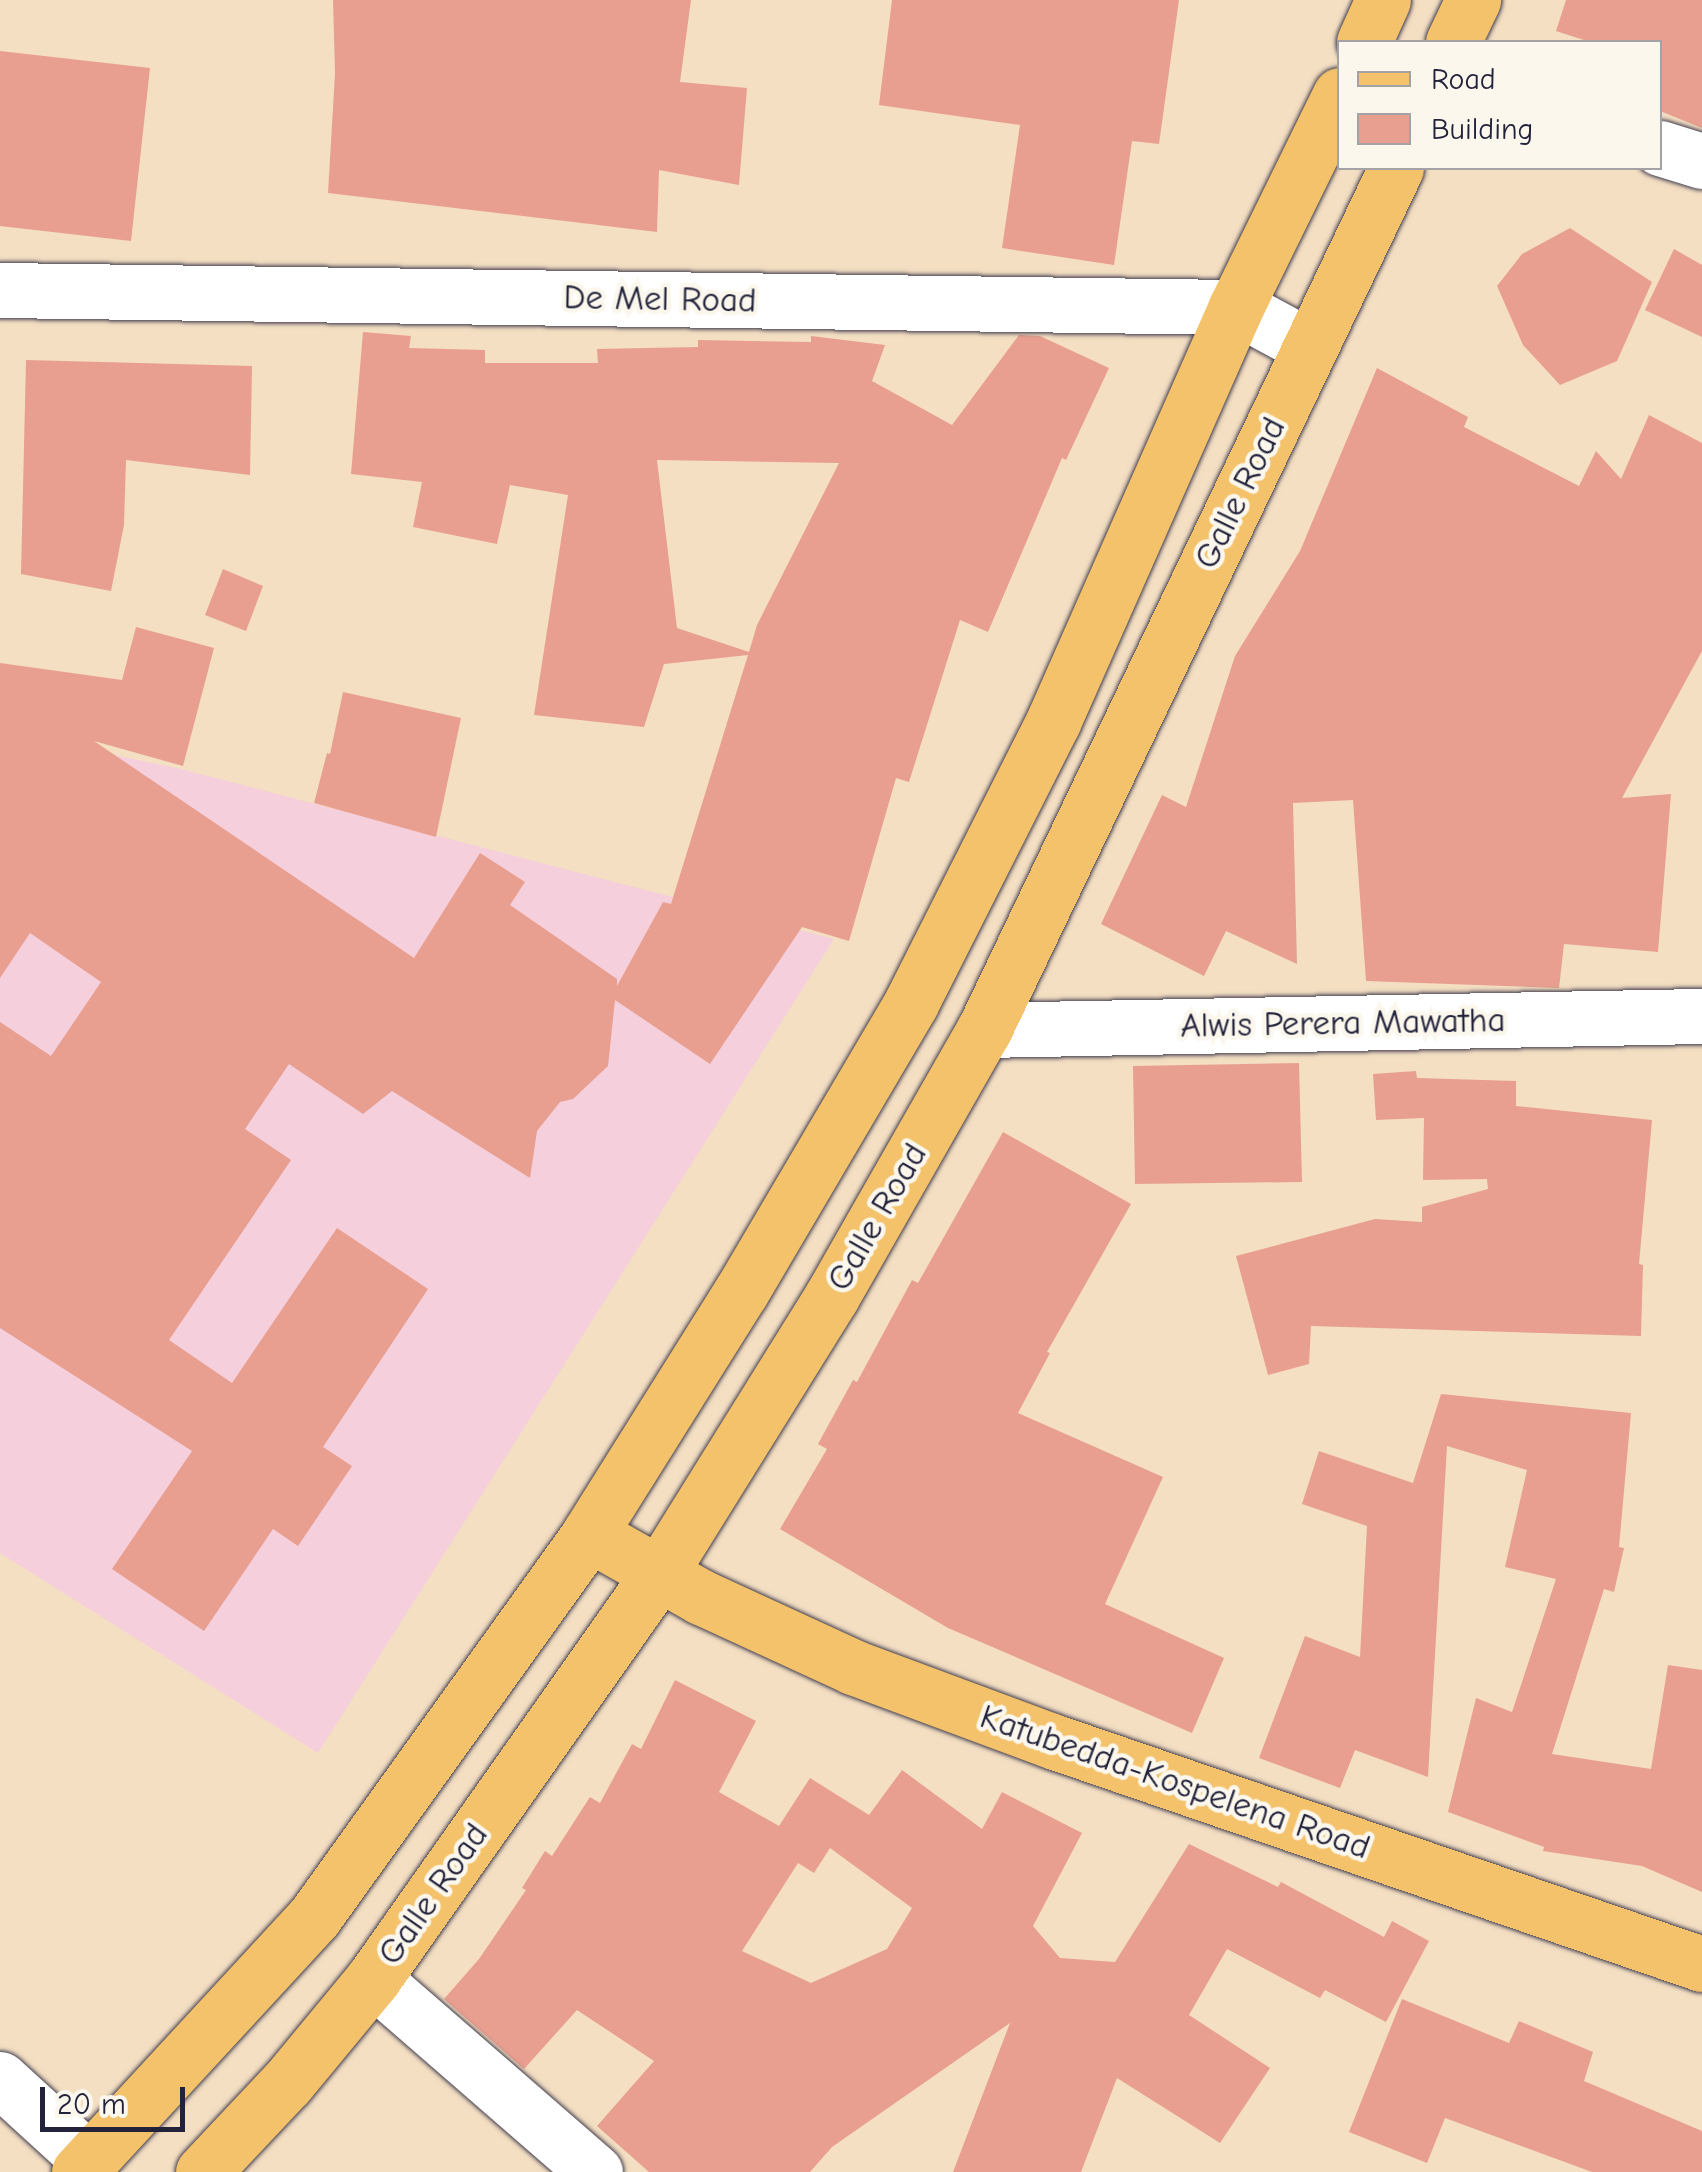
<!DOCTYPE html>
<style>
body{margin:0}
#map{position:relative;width:1702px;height:2172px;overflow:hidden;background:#f4dfc3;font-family:"Comic Neue",sans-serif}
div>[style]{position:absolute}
.built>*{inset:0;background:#f5cfdb}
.building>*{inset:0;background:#e89f90}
.roads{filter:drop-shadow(0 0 2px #423e4f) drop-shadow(0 0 2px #423e4f)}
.minor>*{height:55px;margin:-27.5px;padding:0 27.5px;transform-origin:27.5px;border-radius:27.5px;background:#fff}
.major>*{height:55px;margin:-27.5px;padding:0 27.5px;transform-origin:27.5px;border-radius:27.5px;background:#f4c26a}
.highway>*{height:55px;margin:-27.5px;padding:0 27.5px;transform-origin:27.5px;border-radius:27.5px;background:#f4c26a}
span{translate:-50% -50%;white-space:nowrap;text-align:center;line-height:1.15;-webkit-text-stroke:9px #fbf7ec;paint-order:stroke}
.street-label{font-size:35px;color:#22223b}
.legend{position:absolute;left:1337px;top:40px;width:325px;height:130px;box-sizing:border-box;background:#fbf7ec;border:2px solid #a4a2a5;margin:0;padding:12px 18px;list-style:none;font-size:30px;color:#22223b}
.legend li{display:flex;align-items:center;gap:20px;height:50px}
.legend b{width:50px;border:2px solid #a4a2a5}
.scale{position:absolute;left:40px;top:2087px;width:145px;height:45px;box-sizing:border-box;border:5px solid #22223b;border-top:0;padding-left:12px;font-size:30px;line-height:35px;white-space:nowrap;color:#22223b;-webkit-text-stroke:8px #fbf7ec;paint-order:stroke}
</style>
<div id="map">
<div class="built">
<i style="clip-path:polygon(0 731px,181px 769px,834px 939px,318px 1753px,0 1553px)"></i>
</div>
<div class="building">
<i style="clip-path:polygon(333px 0,691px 0,680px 82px,747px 88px,739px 185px,659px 170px,657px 232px,328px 193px,335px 73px)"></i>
<i style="clip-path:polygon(892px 0,1179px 0,1159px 144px,1132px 141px,1114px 265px,1002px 248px,1020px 125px,879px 105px)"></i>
<i style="clip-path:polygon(1566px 0,1702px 0,1702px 128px,1660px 111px,1660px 42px,1590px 42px,1556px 31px)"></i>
<i style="clip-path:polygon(0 51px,150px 68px,131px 241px,0 226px)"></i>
<i style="clip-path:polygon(1570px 228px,1652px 282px,1617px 361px,1560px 385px,1523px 345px,1497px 286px,1522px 254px)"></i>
<i style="clip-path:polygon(1674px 249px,1702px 265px,1702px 337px,1645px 310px)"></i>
<i style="clip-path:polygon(evenodd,363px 332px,411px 336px,409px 348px,485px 350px,485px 363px,598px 363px,597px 349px,698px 347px,698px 340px,811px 342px,811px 336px,885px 345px,872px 381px,952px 425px,1019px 335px,1040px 336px,1109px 368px,1066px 460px,1062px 458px,988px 632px,960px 620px,909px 782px,896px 778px,849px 941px,802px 927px,710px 1064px,615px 1000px,608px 1066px,573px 1099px,560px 1102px,537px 1131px,530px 1178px,392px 1091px,363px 1114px,289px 1064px,245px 1129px,291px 1160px,169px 1340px,232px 1383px,337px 1228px,428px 1289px,323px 1447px,352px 1466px,298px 1546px,273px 1529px,204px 1631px,112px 1569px,192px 1451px,0 1328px,0 1022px,51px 1056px,101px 982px,30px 933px,0 978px,0 663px,122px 680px,136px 627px,214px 648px,183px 766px,94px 741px,414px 958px,480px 853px,525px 882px,510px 905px,617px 979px,617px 986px,663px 902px,671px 904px,748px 655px,664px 664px,644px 727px,534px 715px,568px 495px,510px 485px,497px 544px,413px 527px,422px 482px,351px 474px,363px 332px,657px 460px,839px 463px,757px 625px,749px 652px,677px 628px,657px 460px)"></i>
<i style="clip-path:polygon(26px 360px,252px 366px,250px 475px,126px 460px,124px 525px,111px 591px,21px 574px)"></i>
<i style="clip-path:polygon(1377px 368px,1468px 417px,1464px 427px,1579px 486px,1596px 451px,1621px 479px,1649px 415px,1702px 443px,1702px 651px,1622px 798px,1671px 794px,1658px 952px,1564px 944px,1559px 988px,1366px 981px,1353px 800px,1293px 803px,1297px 964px,1226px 931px,1204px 976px,1101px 924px,1162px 795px,1186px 807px,1235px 656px,1300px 551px)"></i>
<i style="clip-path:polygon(223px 569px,263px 586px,246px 631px,205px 615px)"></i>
<i style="clip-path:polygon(343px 692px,461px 718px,436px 837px,314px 803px,327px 753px,330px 754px)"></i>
<i style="clip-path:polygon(1299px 1063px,1302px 1182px,1135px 1184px,1133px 1066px)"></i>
<i style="clip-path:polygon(1416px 1071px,1417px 1078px,1516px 1081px,1516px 1106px,1652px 1120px,1639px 1264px,1643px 1265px,1641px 1336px,1311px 1326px,1309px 1364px,1268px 1375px,1236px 1256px,1375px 1219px,1422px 1222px,1422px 1207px,1488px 1189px,1487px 1179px,1423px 1180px,1424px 1118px,1376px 1120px,1373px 1074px)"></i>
<i style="clip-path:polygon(1003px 1132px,1131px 1204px,1047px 1352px,1050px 1353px,1018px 1413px,1163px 1477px,1105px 1604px,1224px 1658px,1192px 1733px,948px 1628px,780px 1529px,827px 1449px,818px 1444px,853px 1380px,857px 1382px,912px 1280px,918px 1283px)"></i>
<i style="clip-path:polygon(1441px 1394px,1631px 1413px,1619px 1547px,1624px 1548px,1614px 1592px,1604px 1589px,1552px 1754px,1651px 1769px,1668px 1665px,1702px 1670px,1702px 1892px,1642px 1866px,1543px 1851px,1544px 1847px,1448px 1812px,1476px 1698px,1512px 1712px,1556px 1579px,1505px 1567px,1527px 1470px,1447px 1446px,1428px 1777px,1355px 1750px,1340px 1788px,1259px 1758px,1305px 1636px,1360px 1657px,1367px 1526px,1302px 1504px,1319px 1451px,1413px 1483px)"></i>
<i style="clip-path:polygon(evenodd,675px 1680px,756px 1721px,719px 1792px,779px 1826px,810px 1778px,869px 1815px,902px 1770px,982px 1829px,1002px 1792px,1082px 1833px,1033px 1926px,1060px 1958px,1115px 1962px,1189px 1844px,1278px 1887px,1281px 1882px,1384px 1937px,1392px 1921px,1429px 1941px,1386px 2022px,1325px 1990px,1320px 1998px,1227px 1949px,1189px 2015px,1270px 2068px,1220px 2143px,1117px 2078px,1081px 2172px,953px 2172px,1010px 2023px,832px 2147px,810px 2172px,649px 2172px,597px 2126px,654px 2061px,577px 2010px,524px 2069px,444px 1999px,479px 1959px,526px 1890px,522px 1888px,545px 1851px,552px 1856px,590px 1797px,600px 1803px,632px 1744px,641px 1749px,675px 1680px,830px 1848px,912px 1908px,887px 1949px,811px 1983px,742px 1951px,798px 1863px,814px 1873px,830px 1848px)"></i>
<i style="clip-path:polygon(1402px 1999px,1509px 2043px,1519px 2021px,1593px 2052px,1584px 2081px,1702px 2131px,1702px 2172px,1592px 2172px,1445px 2118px,1427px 2163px,1349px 2132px)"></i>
</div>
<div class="roads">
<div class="minor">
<i style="left:1660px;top:148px;width:44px;rotate:17.2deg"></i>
<i style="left:0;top:290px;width:1236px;rotate:0.79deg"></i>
<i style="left:1236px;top:307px;width:84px;rotate:28.4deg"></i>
<i style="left:984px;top:1030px;width:718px;rotate:-1.12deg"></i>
<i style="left:373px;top:1979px;width:294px;rotate:41deg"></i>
<i style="left:0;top:2079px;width:123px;rotate:42.4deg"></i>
</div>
<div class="major">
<i style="left:589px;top:1534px;width:129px;rotate:29.4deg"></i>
<i style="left:701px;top:1597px;width:167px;rotate:24.7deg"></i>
<i style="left:853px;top:1667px;width:212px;rotate:20.4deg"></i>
<i style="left:1052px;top:1741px;width:687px;rotate:18.94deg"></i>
</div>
<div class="highway">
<i style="left:1364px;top:42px;width:46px;rotate:-65.7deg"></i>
<i style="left:1453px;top:42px;width:47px;rotate:-64.5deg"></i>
<i style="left:79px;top:2172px;width:348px;rotate:-47.3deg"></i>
<i style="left:315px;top:1916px;width:470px;rotate:-54.3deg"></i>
<i style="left:589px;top:1534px;width:286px;rotate:-57.9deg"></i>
<i style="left:741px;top:1292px;width:335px;rotate:-59.5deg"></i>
<i style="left:911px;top:1003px;width:315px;rotate:-63.2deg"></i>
<i style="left:1053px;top:722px;width:454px;rotate:-66.2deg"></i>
<i style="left:1236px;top:307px;width:236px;rotate:-63.9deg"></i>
<i style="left:203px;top:2172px;width:122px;rotate:-46.7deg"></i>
<i style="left:287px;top:2083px;width:135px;rotate:-50.4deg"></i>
<i style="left:373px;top:1979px;width:496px;rotate:-54.8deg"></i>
<i style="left:659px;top:1574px;width:327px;rotate:-58.1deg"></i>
<i style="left:832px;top:1296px;width:306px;rotate:-60.3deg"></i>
<i style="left:984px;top:1030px;width:955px;rotate:-64.45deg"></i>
</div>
</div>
<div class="street-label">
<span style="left:660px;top:299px;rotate:1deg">De Mel Road</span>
<span style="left:1240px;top:493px;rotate:-64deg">Galle Road</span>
<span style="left:1343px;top:1023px;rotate:-1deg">Alwis Perera Mawatha</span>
<span style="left:877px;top:1217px;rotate:-60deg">Galle Road</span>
<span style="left:1175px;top:1782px;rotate:19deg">Katubedda-Kospelena Road</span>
<span style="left:433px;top:1894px;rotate:-55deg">Galle Road</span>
</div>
<ul class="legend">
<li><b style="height:12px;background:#f4c26a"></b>Road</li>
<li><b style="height:28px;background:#e89f90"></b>Building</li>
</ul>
<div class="scale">20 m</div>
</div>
